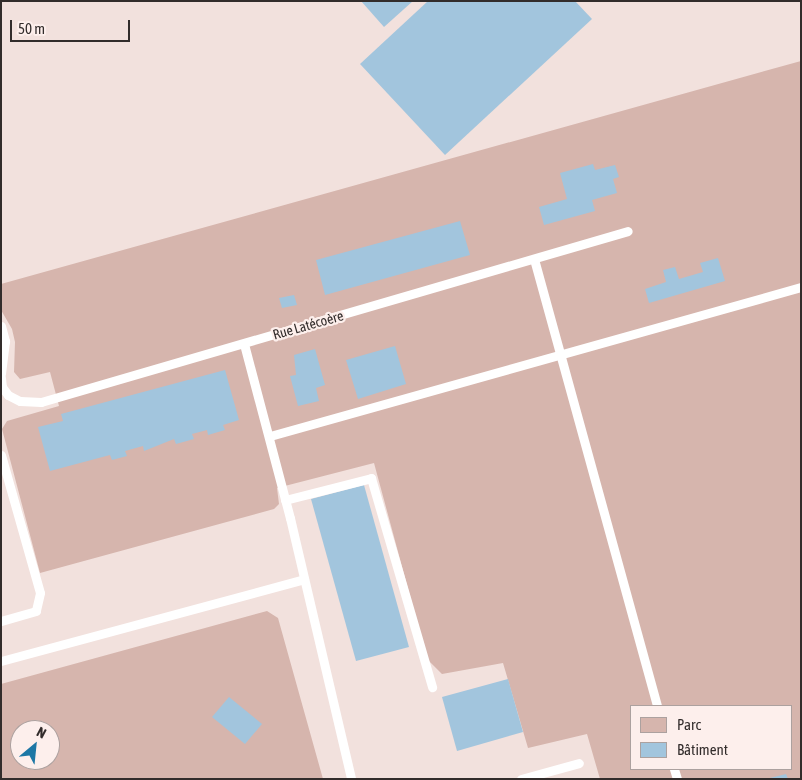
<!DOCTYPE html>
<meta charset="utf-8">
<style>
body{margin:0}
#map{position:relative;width:802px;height:780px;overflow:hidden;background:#f2e1dd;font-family:"Asap Condensed",sans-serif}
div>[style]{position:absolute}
.green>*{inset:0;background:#d6b5ad}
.building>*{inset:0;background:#a2c5dd}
.lane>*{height:9px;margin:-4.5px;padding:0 4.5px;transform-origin:4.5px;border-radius:4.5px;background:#fff}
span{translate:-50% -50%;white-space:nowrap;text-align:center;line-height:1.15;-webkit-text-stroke:4.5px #fdefec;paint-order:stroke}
.street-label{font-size:14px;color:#322c2b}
.frame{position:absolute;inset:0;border:2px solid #322c2b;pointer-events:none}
.legend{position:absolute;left:630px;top:705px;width:162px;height:65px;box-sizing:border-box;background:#fdefec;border:1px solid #aca19f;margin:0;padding:6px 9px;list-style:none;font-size:15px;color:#322c2b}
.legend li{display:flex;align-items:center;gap:10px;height:25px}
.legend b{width:25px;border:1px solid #aca19f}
.north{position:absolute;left:10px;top:720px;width:50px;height:50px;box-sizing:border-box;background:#fdefec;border:1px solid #aca19f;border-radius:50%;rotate:28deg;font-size:14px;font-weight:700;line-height:20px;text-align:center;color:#322c2b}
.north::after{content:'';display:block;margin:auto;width:18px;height:22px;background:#1d77a5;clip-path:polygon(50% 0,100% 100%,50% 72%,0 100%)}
.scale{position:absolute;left:10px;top:20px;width:120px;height:22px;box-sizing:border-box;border:2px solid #322c2b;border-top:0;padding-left:6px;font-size:15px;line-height:18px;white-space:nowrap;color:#322c2b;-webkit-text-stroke:4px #fdefec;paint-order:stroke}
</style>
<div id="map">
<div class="green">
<i style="clip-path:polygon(evenodd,801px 61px,801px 779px,600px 779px,587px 734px,528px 748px,503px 663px,442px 674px,427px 659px,374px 463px,277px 488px,279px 504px,274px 509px,40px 573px,2px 429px,7px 421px,59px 406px,50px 372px,20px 379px,14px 372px,15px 342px,12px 329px,1px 310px,1px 284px,801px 61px,631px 706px,791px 706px,791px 769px,631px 769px,631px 706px)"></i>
<i style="clip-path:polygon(evenodd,267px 611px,278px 618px,323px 779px,1px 779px,1px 684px,267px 611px,20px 730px,50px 730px,50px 760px,20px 760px,20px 730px)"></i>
</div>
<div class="building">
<i style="clip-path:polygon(361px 1px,413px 1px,384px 27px)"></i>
<i style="clip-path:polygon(428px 1px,575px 1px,592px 19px,445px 155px,360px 64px)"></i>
<i style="clip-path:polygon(593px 164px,595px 170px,615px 165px,619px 177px,613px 179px,617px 193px,592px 200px,595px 211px,544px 225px,539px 207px,567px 199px,560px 173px)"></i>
<i style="clip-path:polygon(460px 221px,470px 255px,325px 295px,316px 260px)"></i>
<i style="clip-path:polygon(718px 258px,725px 281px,649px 303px,645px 289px,666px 282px,663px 270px,675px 267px,679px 279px,703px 272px,700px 263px)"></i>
<i style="clip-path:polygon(294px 295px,297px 305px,282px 308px,279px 298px)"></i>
<i style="clip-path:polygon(395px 346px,406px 384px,358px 399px,346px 360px)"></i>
<i style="clip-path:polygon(315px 349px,325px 385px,316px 388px,319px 401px,298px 406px,290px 376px,296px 375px,294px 355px)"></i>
<i style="clip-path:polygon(225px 370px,239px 420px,223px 425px,225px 430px,208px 435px,207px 430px,192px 434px,194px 439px,176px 444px,174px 439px,144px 451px,143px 446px,125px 451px,127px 456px,112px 460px,110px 455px,50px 471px,38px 427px,63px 421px,61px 414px)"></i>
<i style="clip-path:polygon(364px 485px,409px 647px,356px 661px,311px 499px)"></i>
<i style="clip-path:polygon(508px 679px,523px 732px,457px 751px,442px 697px)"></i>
<i style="clip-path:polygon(229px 697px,262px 724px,245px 744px,212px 717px)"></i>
<i style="clip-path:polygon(786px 774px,788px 779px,770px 779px,770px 778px)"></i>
</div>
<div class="lane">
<i style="left:534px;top:259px;width:464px;rotate:74.6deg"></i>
<i style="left:1px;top:326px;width:16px;rotate:75deg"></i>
<i style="left:5px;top:341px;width:33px;rotate:97deg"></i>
<i style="left:244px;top:344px;width:180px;rotate:75.2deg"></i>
<i style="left:290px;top:518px;width:268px;rotate:76.8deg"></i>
<i style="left:1px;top:378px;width:9px;rotate:84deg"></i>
<i style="left:2px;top:387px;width:10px;rotate:53deg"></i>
<i style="left:8px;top:395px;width:13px;rotate:27deg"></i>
<i style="left:20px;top:401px;width:21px;rotate:3deg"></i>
<i style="left:41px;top:402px;width:611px;rotate:-16.24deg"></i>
<i style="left:270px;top:436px;width:552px;rotate:-15.67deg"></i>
<i style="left:1px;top:455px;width:143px;rotate:74.2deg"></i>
<i style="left:40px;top:593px;width:18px;rotate:103deg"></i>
<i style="left:36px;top:611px;width:36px;rotate:164deg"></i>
<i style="left:285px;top:500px;width:89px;rotate:-14.3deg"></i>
<i style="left:371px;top:478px;width:218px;rotate:73.7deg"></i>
<i style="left:1px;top:661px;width:314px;rotate:-15.1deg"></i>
<i style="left:674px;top:769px;width:10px;rotate:73deg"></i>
<i style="left:521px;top:779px;width:60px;rotate:-15.4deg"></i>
</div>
<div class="street-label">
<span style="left:308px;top:325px;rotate:-16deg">Rue Latécoère</span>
</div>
<div class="frame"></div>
<ul class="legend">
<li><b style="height:14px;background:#d6b5ad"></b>Parc</li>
<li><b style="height:14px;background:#a2c5dd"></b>Bâtiment</li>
</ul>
<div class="north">N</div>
<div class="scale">50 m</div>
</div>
